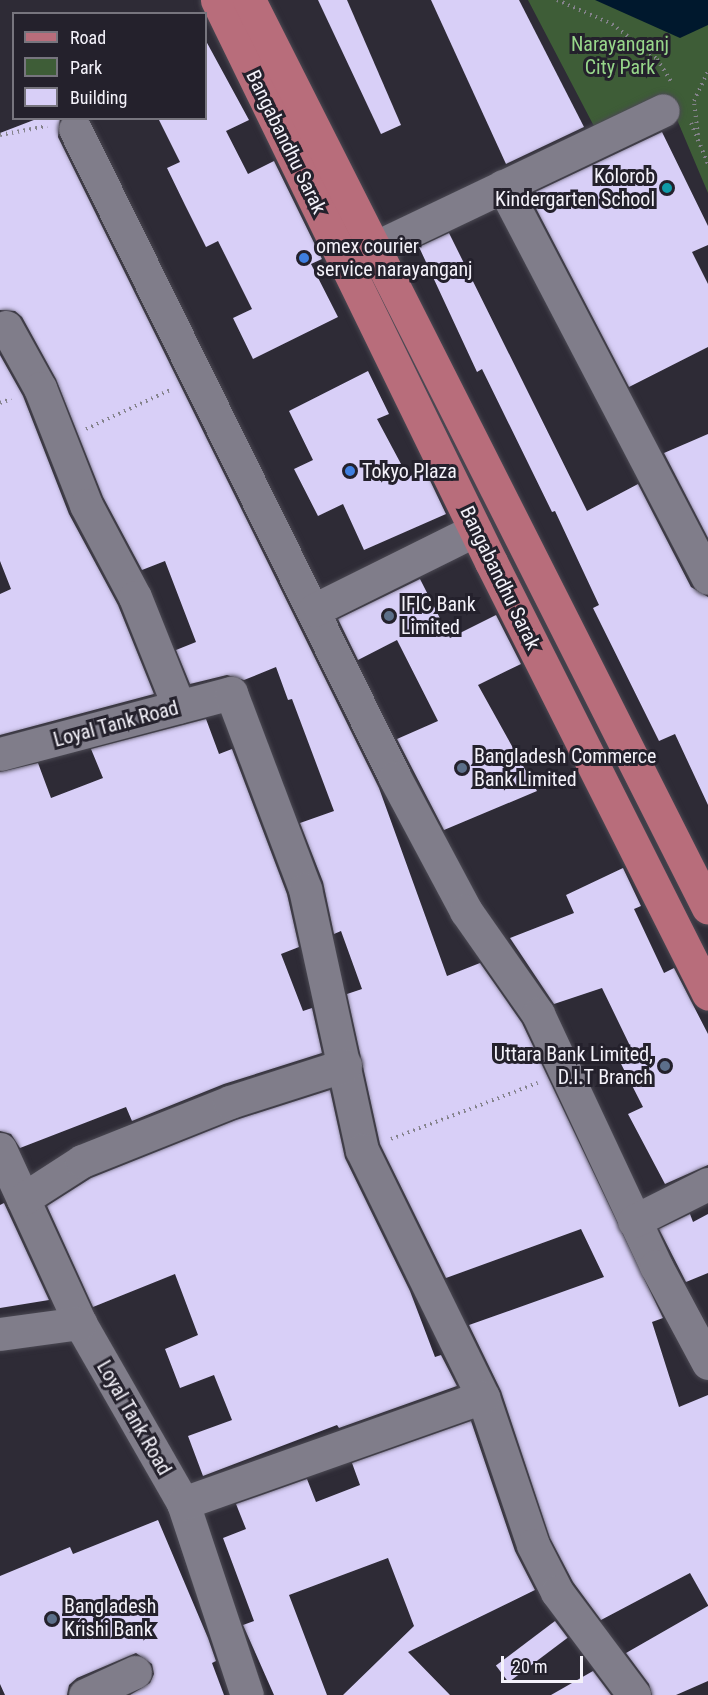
<!DOCTYPE html>
<style>
body{margin:0}
#map{position:relative;width:708px;height:1695px;overflow:hidden;background:#2e2b36;font-family:"Roboto Condensed",sans-serif}
div>[style]{position:absolute}
[style*='--x']{left:calc(var(--x)*1px);top:calc(var(--y)*1px);width:calc(var(--w)*1px);rotate:calc(var(--a)*1deg)}
.green>*{inset:0;background:#3e5d37}
.water>*{inset:0;background:#00182d}
.building>*{inset:0;background:#d8cff7;transform-origin:0 0}
.path>*{height:4px;margin-top:-2px;transform-origin:0;background:repeating-linear-gradient(90deg,#85838c 0 1.5px,transparent 0 6px)}
.roads{filter:drop-shadow(0 0 2px #4b4953) drop-shadow(0 0 2px #4b4953)}
.minor>*{height:33px;margin:-16.5px;padding:0 16.5px;transform-origin:16.5px;border-radius:16.5px;background:#807d8a}
.major>*{height:33px;margin:-16.5px;padding:0 16.5px;transform-origin:16.5px;border-radius:16.5px;background:#b86d7b}
.dots>*{width:16px;height:16px;translate:-50% -50%;box-sizing:border-box;border:3px solid #24212c;border-radius:50%}
span{translate:-50% -50%;white-space:nowrap;text-align:center;line-height:1.15;-webkit-text-stroke:6px #24212c;paint-order:stroke}
.park-label{font-size:20px;color:#97d68a}
.street-label{font-size:20px;color:#f4f2fa}
.poi-label{font-size:20px;color:#f4f2fa}
.right{translate:-100% -50%;text-align:right}
.left{translate:0 -50%;text-align:left}
.legend{position:absolute;left:12px;top:12px;width:195px;height:108px;box-sizing:border-box;background:#24212c;border:2px solid #77757e;margin:0;padding:8px 10px;list-style:none;font-size:18px;color:#f4f2fa}
.legend li{display:flex;align-items:center;gap:12px;height:30px}
.legend b{width:30px;border:2px solid #77757e}
.scale{position:absolute;left:501px;top:1656px;width:82px;height:27px;box-sizing:border-box;border:3px solid #f4f2fa;border-top:0;padding-left:8px;font-size:18px;line-height:21px;white-space:nowrap;color:#f4f2fa;-webkit-text-stroke:4px #24212c;paint-order:stroke}
</style>
<div id="map">
<div class="green">
<i style="clip-path:polygon(528px 0,708px 0,708px 193px,667px 96px,596px 130px)"></i>
</div>
<div class="water">
<i style="clip-path:polygon(595px 0,708px 0,708px 25px,680px 38px)"></i>
</div>
<div class="building">
<i style="clip-path:polygon(318px 0,347px 0,401px 125px,381px 134px)"></i>
<i style="clip-path:polygon(431px 0,519px 0,584px 127px,506px 164px)"></i>
<i style="clip-path:polygon(206px 41px,249px 120px,226px 131px,248px 174px,274px 161px,322px 259px,311px 264px,338px 317px,253px 359px,233px 318px,252px 309px,218px 241px,206px 247px,185px 205px,167px 168px,180px 162px,158px 118px,206px 118px)"></i>
<i style="clip-path:polygon(39px 118px,60px 118px,58px 137px,379px 788px,447px 976px,480px 963px,522px 1023px,663px 1318px,652px 1322px,679px 1407px,708px 1395px,708px 1605px,690px 1573px,601px 1620px,573px 1582px,550px 1538px,501px 1391px,469px 1325px,604px 1277px,581px 1229px,446px 1278px,380px 1144px,347px 994px,362px 989px,341px 931px,334px 934px,323px 882px,300px 823px,334px 811px,292px 699px,288px 700px,276px 667px,244px 680px,227px 675px,190px 684px,176px 650px,196px 642px,165px 561px,142px 570px,103px 497px,56px 379px,22px 317px,15px 311px,0 310px,0 133px)"></i>
<i style="clip-path:polygon(662px 132px,708px 226px,708px 245px,692px 252px,708px 284px,708px 347px,629px 387px,529px 195px)"></i>
<i style="clip-path:polygon(449px 233px,587px 511px,638px 484px,691px 587px,708px 597px,708px 805px,675px 734px,659px 741px,593px 608px,599px 605px,555px 511px,552px 512px,482px 369px,477px 372px,419px 247px)"></i>
<i style="clip-path:polygon(0 355px,23px 396px,69px 514px,118px 605px,154px 694px,0 735px,0 594px,11px 589px,0 561px)"></i>
<i style="clip-path:polygon(368px 371px,389px 414px,377px 419px,408px 477px,425px 470px,446px 514px,364px 550px,343px 504px,318px 516px,294px 469px,313px 460px,289px 411px)"></i>
<i style="clip-path:polygon(708px 434px,708px 538px,664px 453px)"></i>
<i style="clip-path:polygon(420px 579px,450px 638px,496px 615px,521px 664px,478px 685px,537px 791px,444px 830px,397px 739px,438px 721px,397px 640px,358px 660px,338px 619px)"></i>
<i style="clip-path:polygon(206px 719px,219px 754px,232px 749px,287px 894px,299px 947px,281px 954px,303px 1011px,312px 1008px,322px 1053px,224px 1084px,132px 1121px,126px 1107px,20px 1148px,11px 1134px,0 1131px,0 772px,38px 763px,51px 798px,103px 778px,91px 749px)"></i>
<i style="clip-path:polygon(623px 868px,641px 906px,634px 909px,664px 973px,674px 968px,708px 1034px,708px 1165px,665px 1184px,628px 1114px,643px 1107px,617px 1056px,632px 1050px,602px 988px,554px 1004px,510px 938px,574px 913px,566px 895px)"></i>
<i style="clip-path:polygon(330px 1090px,345px 1158px,410px 1291px,435px 1357px,441px 1355px,457px 1386px,339px 1428px,337px 1425px,203px 1476px,188px 1436px,232px 1420px,214px 1375px,180px 1388px,165px 1349px,198px 1335px,175px 1274px,93px 1307px,47px 1206px,91px 1178px,236px 1120px)"></i>
<i style="clip-path:polygon(4px 1203px,49px 1300px,0 1308px,0 1205px)"></i>
<i style="clip-path:polygon(690px 1214px,693px 1222px,708px 1214px,708px 1273px,686px 1282px,659px 1229px)"></i>
<i style="clip-path:polygon(471px 1421px,515px 1551px,535px 1590px,408px 1652px,450px 1695px,343px 1695px,414px 1626px,388px 1558px,289px 1595px,327px 1695px,274px 1695px,243px 1625px,254px 1621px,223px 1538px,246px 1529px,236px 1504px,307px 1479px,316px 1502px,360px 1485px,352px 1463px)"></i>
<i style="clip-path:polygon(158px 1520px,208px 1638px,216px 1661px,212px 1663px,224px 1695px,130px 1695px,150px 1683px,154px 1674px,152px 1664px,136px 1653px,77px 1678px,69px 1685px,67px 1695px,5px 1695px,0 1684px,0 1576px,70px 1547px,73px 1554px)"></i>
<i style="clip-path:polygon(708px 1606px,708px 1681px,676px 1695px,652px 1695px,649px 1684px,626px 1653px)"></i>
<i style="left:555px;top:1621px;width:21px;height:74px;rotate:53deg"></i>
<i style="clip-path:polygon(593px 1671px,611px 1695px,551px 1695px)"></i>
</div>
<div class="path">
<i style="--x:557;--y:0;--w:60;--a:23.6"></i>
<i style="--x:612;--y:24;--w:57;--a:37.9"></i>
<i style="--x:657;--y:59;--w:26;--a:58"></i>
<i style="--x:691;--y:123;--w:44;--a:67.5"></i>
<i style="--x:0;--y:135;--w:48;--a:-10.8"></i>
<i style="--x:698;--y:135;--w:34;--a:-97"></i>
<i style="--x:694;--y:101;--w:33;--a:-65"></i>
<i style="--x:0;--y:403;--w:12;--a:-20"></i>
<i style="--x:86;--y:429;--w:95;--a:-24.9"></i>
<i style="--x:391;--y:1139;--w:157;--a:-20.9"></i>
</div>
<div class="roads">
<div class="minor">
<i style="--x:75;--y:129;--w:724;--a:63.75"></i>
<i style="--x:395;--y:778;--w:151;--a:61.9"></i>
<i style="--x:466;--y:911;--w:126;--a:55"></i>
<i style="--x:538;--y:1014;--w:278;--a:64.9"></i>
<i style="--x:656;--y:1266;--w:110;--a:61.8"></i>
<i style="--x:503;--y:186;--w:442;--a:62.4"></i>
<i style="--x:372;--y:249;--w:322;--a:-25.5"></i>
<i style="--x:6;--y:327;--w:70;--a:60.9"></i>
<i style="--x:40;--y:388;--w:126;--a:68.5"></i>
<i style="--x:86;--y:505;--w:104;--a:62"></i>
<i style="--x:135;--y:597;--w:118;--a:68.2"></i>
<i style="--x:314;--y:610;--w:180;--a:-26.4"></i>
<i style="--x:0;--y:754;--w:239;--a:-14.8"></i>
<i style="--x:231;--y:693;--w:210;--a:69.3"></i>
<i style="--x:305;--y:889;--w:267;--a:77.7"></i>
<i style="--x:362;--y:1150;--w:275;--a:63.9"></i>
<i style="--x:483;--y:1397;--w:156;--a:71.3"></i>
<i style="--x:533;--y:1545;--w:53;--a:62.9"></i>
<i style="--x:557;--y:1592;--w:129;--a:53.2"></i>
<i style="--x:0;--y:1149;--w:192;--a:65.3"></i>
<i style="--x:80;--y:1323;--w:207;--a:60.2"></i>
<i style="--x:183;--y:1503;--w:202;--a:71.6"></i>
<i style="--x:23;--y:1199;--w:70;--a:-32.8"></i>
<i style="--x:82;--y:1161;--w:159;--a:-21.7"></i>
<i style="--x:230;--y:1102;--w:121;--a:-17.8"></i>
<i style="--x:634;--y:1221;--w:83;--a:-26.6"></i>
<i style="--x:0;--y:1334;--w:81;--a:-7.8"></i>
<i style="--x:183;--y:1503;--w:318;--a:-19.5"></i>
<i style="--x:85;--y:1695;--w:55;--a:-24.7"></i>
</div>
<div class="major">
<i style="--x:217;--y:0;--w:625;--a:64.01"></i>
<i style="--x:491;--y:562;--w:483;--a:63.3"></i>
<i style="--x:249;--y:0;--w:1017;--a:63.18"></i>
</div>
</div>
<div class="dots">
<i style="left:667px;top:188px;background:#0f9aa8"></i>
<i style="left:304px;top:258px;background:#3f7fe0"></i>
<i style="left:350px;top:471px;background:#3f7fe0"></i>
<i style="left:389px;top:616px;background:#5c6f8a"></i>
<i style="left:462px;top:768px;background:#5c6f8a"></i>
<i style="left:665px;top:1066px;background:#5c6f8a"></i>
<i style="left:52px;top:1619px;background:#5c6f8a"></i>
</div>
<div class="park-label">
<span style="left:620px;top:56px">Narayanganj<br>City Park</span>
</div>
<div class="street-label">
<span style="left:286px;top:142px;rotate:64deg">Bangabandhu Sarak</span>
<span style="left:500px;top:578px;rotate:64deg">Bangabandhu Sarak</span>
<span style="left:116px;top:724px;rotate:-15deg">Loyal Tank Road</span>
<span style="left:134px;top:1418px;rotate:60deg">Loyal Tank Road</span>
</div>
<div class="poi-label">
<span class="right" style="left:655px;top:188px">Kolorob<br>Kindergarten School</span>
<span class="left" style="left:316px;top:258px">omex courier<br>service narayanganj</span>
<span class="left" style="left:362px;top:471px">Tokyo Plaza</span>
<span class="left" style="left:401px;top:616px">IFIC Bank<br>Limited</span>
<span class="left" style="left:474px;top:768px">Bangladesh Commerce<br>Bank Limited</span>
<span class="right" style="left:653px;top:1066px">Uttara Bank Limited,<br>D.I.T Branch</span>
<span class="left" style="left:64px;top:1618px">Bangladesh<br>Krishi Bank</span>
</div>
<ul class="legend">
<li><b style="height:8px;background:#b86d7b"></b>Road</li>
<li><b style="height:16px;background:#3e5d37"></b>Park</li>
<li><b style="height:16px;background:#d8cff7"></b>Building</li>
</ul>
<div class="scale">20 m</div>
</div>
